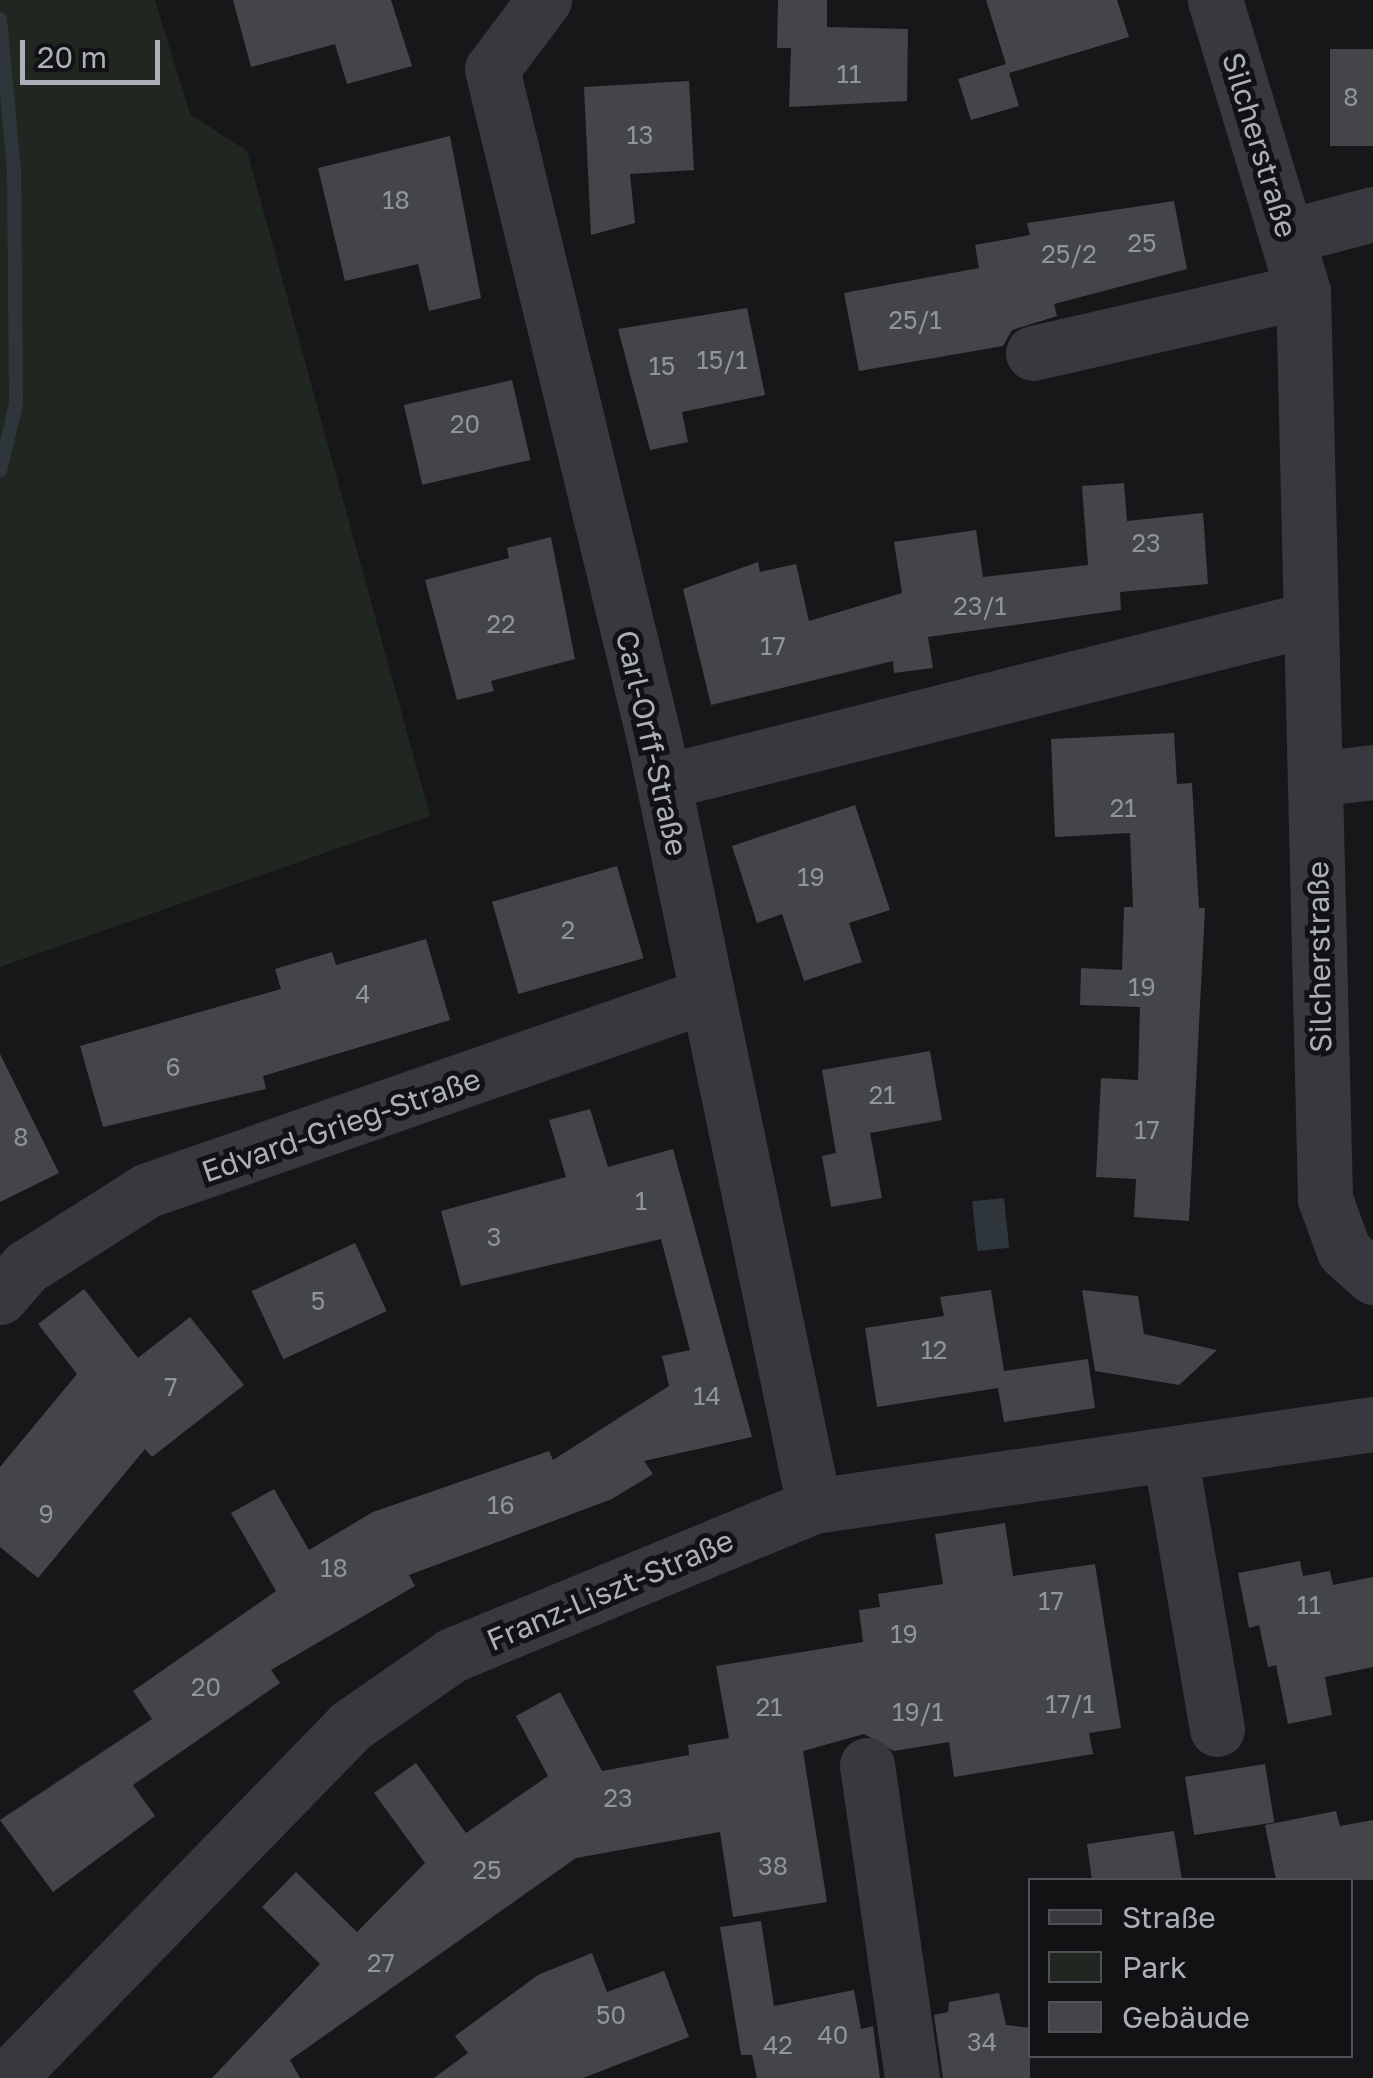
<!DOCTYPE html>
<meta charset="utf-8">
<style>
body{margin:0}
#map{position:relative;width:1373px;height:2078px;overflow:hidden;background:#171719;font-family:"Golos Text",sans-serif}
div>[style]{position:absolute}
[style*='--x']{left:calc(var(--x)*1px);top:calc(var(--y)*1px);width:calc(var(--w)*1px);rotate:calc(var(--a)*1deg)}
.green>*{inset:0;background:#1f2720}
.water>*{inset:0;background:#2e363c;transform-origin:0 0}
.stream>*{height:14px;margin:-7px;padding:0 7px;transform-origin:7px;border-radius:7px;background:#2e363c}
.building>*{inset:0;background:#444549;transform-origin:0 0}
.minor>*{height:55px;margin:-27.5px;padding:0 27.5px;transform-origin:27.5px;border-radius:27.5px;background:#38393e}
span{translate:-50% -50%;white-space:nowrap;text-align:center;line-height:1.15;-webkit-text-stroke:10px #121214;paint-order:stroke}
.number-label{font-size:25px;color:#90949c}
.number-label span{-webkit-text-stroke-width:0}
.street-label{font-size:30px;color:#aaafb8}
.legend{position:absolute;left:1028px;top:1878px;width:325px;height:180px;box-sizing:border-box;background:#121214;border:2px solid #4f5156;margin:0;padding:12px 18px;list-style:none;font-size:30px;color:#aaafb8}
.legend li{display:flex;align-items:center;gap:20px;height:50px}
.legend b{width:50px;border:2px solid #4f5156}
.scale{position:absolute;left:20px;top:40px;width:140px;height:45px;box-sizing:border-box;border:5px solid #aaafb8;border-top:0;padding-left:12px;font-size:30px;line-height:35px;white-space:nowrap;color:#aaafb8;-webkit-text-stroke:8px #121214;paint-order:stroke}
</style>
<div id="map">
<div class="green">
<i style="clip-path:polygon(0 0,155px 0,190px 114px,247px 151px,430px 816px,0 967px)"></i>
</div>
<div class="water">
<i style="left:1004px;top:1198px;width:50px;height:32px;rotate:84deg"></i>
</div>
<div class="stream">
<i style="--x:0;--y:19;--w:153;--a:84.7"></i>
<i style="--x:14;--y:171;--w:233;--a:89.5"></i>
<i style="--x:16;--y:404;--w:69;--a:103.4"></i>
</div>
<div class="building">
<i style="clip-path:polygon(233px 0,391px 0,412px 66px,347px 84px,335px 44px,251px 67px)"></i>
<i style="clip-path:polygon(778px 0,827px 0,827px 27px,908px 29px,907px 101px,789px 107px,791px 48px,777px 48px)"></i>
<i style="clip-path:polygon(986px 0,1117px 0,1129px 37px,1009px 73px,1019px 106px,971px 120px,958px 79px,1006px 64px)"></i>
<i style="left:1330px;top:49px;width:43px;height:97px"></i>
<i style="clip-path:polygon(689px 81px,694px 170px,630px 174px,635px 223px,591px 235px,584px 87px)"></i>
<i style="clip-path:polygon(450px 136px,481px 298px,429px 311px,418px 264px,345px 281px,318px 168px)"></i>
<i style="clip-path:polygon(1174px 201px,1187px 269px,1054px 304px,1057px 316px,1012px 330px,1003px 346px,859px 371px,844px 293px,979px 268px,975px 245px,1030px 235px,1027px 223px)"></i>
<i style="clip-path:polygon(747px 308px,765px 395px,682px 412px,688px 442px,650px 450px,618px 329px)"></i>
<i style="left:512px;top:380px;width:82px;height:111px;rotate:77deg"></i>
<i style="clip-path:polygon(1124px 483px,1127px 521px,1203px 513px,1208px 584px,1120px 592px,1121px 610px,928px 637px,933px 668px,894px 673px,893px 661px,711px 705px,683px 589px,758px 562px,760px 572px,796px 564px,809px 621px,902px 593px,894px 542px,976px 530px,983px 577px,1088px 565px,1082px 486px)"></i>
<i style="clip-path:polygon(551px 537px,575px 659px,491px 681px,494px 691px,457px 700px,425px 580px,509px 558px,507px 548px)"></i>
<i style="clip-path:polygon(1174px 733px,1177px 784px,1192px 783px,1199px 908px,1205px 908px,1189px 1221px,1134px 1217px,1136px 1179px,1096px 1177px,1101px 1078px,1138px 1080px,1140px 1007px,1080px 1005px,1081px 968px,1122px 970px,1124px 907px,1133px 907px,1130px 833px,1055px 837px,1051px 739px)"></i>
<i style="clip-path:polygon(855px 805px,890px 910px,849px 923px,862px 962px,804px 981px,782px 914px,757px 923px,732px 846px)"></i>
<i style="left:617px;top:866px;width:96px;height:130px;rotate:74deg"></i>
<i style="clip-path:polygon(426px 939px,450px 1020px,263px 1076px,266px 1089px,103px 1127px,80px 1046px,281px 989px,275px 969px,332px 952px,336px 965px)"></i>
<i style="clip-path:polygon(930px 1051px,942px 1120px,870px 1133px,882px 1198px,831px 1207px,822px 1156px,836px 1153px,822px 1070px)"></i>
<i style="clip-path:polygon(0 1054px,59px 1173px,0 1202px)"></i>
<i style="clip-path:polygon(590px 1109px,608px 1167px,673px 1149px,752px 1437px,644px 1461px,653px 1474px,612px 1499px,409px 1575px,415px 1586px,271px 1670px,280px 1683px,133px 1785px,155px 1816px,53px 1892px,0 1820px,152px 1719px,133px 1691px,276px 1591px,231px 1513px,274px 1489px,309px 1550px,373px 1512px,549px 1451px,553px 1460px,669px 1386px,662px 1356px,690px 1350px,661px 1239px,461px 1286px,441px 1211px,566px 1177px,549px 1120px)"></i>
<i style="left:355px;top:1243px;width:75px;height:114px;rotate:65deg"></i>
<i style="clip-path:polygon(84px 1289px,138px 1358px,190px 1317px,244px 1385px,152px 1457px,145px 1449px,38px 1578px,0 1547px,0 1467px,77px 1374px,38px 1324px)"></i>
<i style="clip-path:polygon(991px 1290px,1004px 1371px,1088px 1359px,1095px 1408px,1004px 1422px,998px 1388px,877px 1407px,865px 1328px,944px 1316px,940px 1297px)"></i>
<i style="clip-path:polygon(1082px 1290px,1138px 1296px,1144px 1334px,1217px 1350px,1179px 1385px,1095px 1371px)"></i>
<i style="clip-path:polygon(1005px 1523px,1013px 1576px,1095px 1564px,1121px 1728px,1089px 1733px,1093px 1754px,954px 1777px,949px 1742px,894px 1751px,864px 1734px,803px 1751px,827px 1902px,733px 1917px,720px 1832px,576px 1858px,290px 2060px,300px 2078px,212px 2078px,320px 1964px,262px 1907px,296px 1872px,357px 1932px,425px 1863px,374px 1793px,416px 1763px,466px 1833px,548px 1776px,516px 1716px,560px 1692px,602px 1771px,689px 1755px,688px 1745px,729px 1738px,716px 1666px,863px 1642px,859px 1610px,880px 1607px,878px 1594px,943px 1584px,935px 1534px)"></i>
<i style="clip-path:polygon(1300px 1561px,1303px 1576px,1330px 1571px,1333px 1585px,1373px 1577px,1373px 1667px,1325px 1677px,1332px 1715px,1288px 1724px,1276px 1665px,1268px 1667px,1259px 1625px,1249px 1628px,1238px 1573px)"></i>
<i style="left:1265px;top:1764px;width:59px;height:81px;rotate:81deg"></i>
<i style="clip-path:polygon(1336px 1811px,1340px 1826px,1373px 1820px,1373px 1880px,1276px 1880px,1265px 1825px)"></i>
<i style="clip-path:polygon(1174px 1831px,1182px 1880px,1092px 1880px,1087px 1844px)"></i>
<i style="clip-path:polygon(761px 1921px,774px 2006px,854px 1990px,861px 2029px,873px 2026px,880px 2078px,757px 2078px,752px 2055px,741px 2055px,720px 1927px)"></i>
<i style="clip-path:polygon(592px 1953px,607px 1992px,664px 1971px,689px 2037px,583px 2078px,434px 2078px,468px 2053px,455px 2036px,538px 1975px)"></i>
<i style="clip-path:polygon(999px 1993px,1006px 2025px,1030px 2028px,1030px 2078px,943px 2078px,934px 2015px,948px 2012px,949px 2002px)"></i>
</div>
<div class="minor">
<i style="--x:544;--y:0;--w:86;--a:127"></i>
<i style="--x:492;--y:69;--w:693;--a:76.4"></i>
<i style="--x:655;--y:743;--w:779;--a:78.23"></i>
<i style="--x:1215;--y:0;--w:304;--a:73.2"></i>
<i style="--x:1303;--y:291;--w:908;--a:88.61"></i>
<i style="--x:1325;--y:1199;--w:55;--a:69.9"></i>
<i style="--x:1344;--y:1251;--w:39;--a:42"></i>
<i style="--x:1289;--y:236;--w:87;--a:-14.7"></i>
<i style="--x:1033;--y:353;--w:277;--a:-12.9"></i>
<i style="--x:1315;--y:779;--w:58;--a:-6.9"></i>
<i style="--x:663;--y:782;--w:663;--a:-14.14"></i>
<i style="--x:0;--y:1297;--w:40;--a:-49"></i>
<i style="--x:26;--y:1267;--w:144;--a:-32.3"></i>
<i style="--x:148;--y:1190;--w:592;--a:-19.23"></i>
<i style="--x:1170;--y:1454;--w:279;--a:80.3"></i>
<i style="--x:867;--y:1765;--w:316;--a:81.8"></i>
<i style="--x:8;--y:2078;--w:491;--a:-45.8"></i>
<i style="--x:350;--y:1726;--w:124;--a:-34.8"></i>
<i style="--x:452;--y:1655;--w:391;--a:-22.4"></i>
<i style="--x:814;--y:1506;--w:565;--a:-8.35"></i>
</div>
<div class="number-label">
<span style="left:849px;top:74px">11</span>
<span style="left:1351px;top:97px">8</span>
<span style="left:640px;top:135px">13</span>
<span style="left:396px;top:200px">18</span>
<span style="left:1142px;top:243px">25</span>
<span style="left:1069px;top:254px">25/2</span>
<span style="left:915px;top:320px">25/1</span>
<span style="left:722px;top:360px">15/1</span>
<span style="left:662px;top:366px">15</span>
<span style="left:465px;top:424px">20</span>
<span style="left:1146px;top:543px">23</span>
<span style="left:980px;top:606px">23/1</span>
<span style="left:501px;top:624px">22</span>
<span style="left:773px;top:646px">17</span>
<span style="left:1123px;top:808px">21</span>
<span style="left:811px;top:877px">19</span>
<span style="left:568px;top:930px">2</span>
<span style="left:1142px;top:987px">19</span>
<span style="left:363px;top:994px">4</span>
<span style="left:173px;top:1067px">6</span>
<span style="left:882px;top:1095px">21</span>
<span style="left:1147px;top:1130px">17</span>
<span style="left:21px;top:1137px">8</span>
<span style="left:641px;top:1201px">1</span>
<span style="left:494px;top:1237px">3</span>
<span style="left:318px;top:1301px">5</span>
<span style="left:934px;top:1350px">12</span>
<span style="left:171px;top:1387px">7</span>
<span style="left:707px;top:1396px">14</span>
<span style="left:501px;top:1505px">16</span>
<span style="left:46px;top:1514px">9</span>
<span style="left:334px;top:1568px">18</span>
<span style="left:1051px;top:1601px">17</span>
<span style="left:1309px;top:1605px">11</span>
<span style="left:904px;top:1634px">19</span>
<span style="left:206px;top:1687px">20</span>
<span style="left:1070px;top:1704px">17/1</span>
<span style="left:769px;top:1707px">21</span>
<span style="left:918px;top:1712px">19/1</span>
<span style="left:618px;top:1798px">23</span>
<span style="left:773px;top:1866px">38</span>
<span style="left:487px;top:1870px">25</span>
<span style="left:381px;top:1963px">27</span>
<span style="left:611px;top:2015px">50</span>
<span style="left:833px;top:2035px">40</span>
<span style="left:982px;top:2042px">34</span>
<span style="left:778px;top:2045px">42</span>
</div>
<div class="street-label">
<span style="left:1260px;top:145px;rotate:73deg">Silcherstraße</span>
<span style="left:652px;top:743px;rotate:77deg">Carl-Orff-Straße</span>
<span style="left:1319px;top:957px;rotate:-91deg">Silcherstraße</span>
<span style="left:341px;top:1125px;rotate:-19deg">Edvard-Grieg-Straße</span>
<span style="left:610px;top:1590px;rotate:-23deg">Franz-Liszt-Straße</span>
</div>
<ul class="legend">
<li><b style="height:12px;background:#38393e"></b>Straße</li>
<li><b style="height:28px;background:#1f2720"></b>Park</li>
<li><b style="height:28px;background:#444549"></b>Gebäude</li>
</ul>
<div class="scale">20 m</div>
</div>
